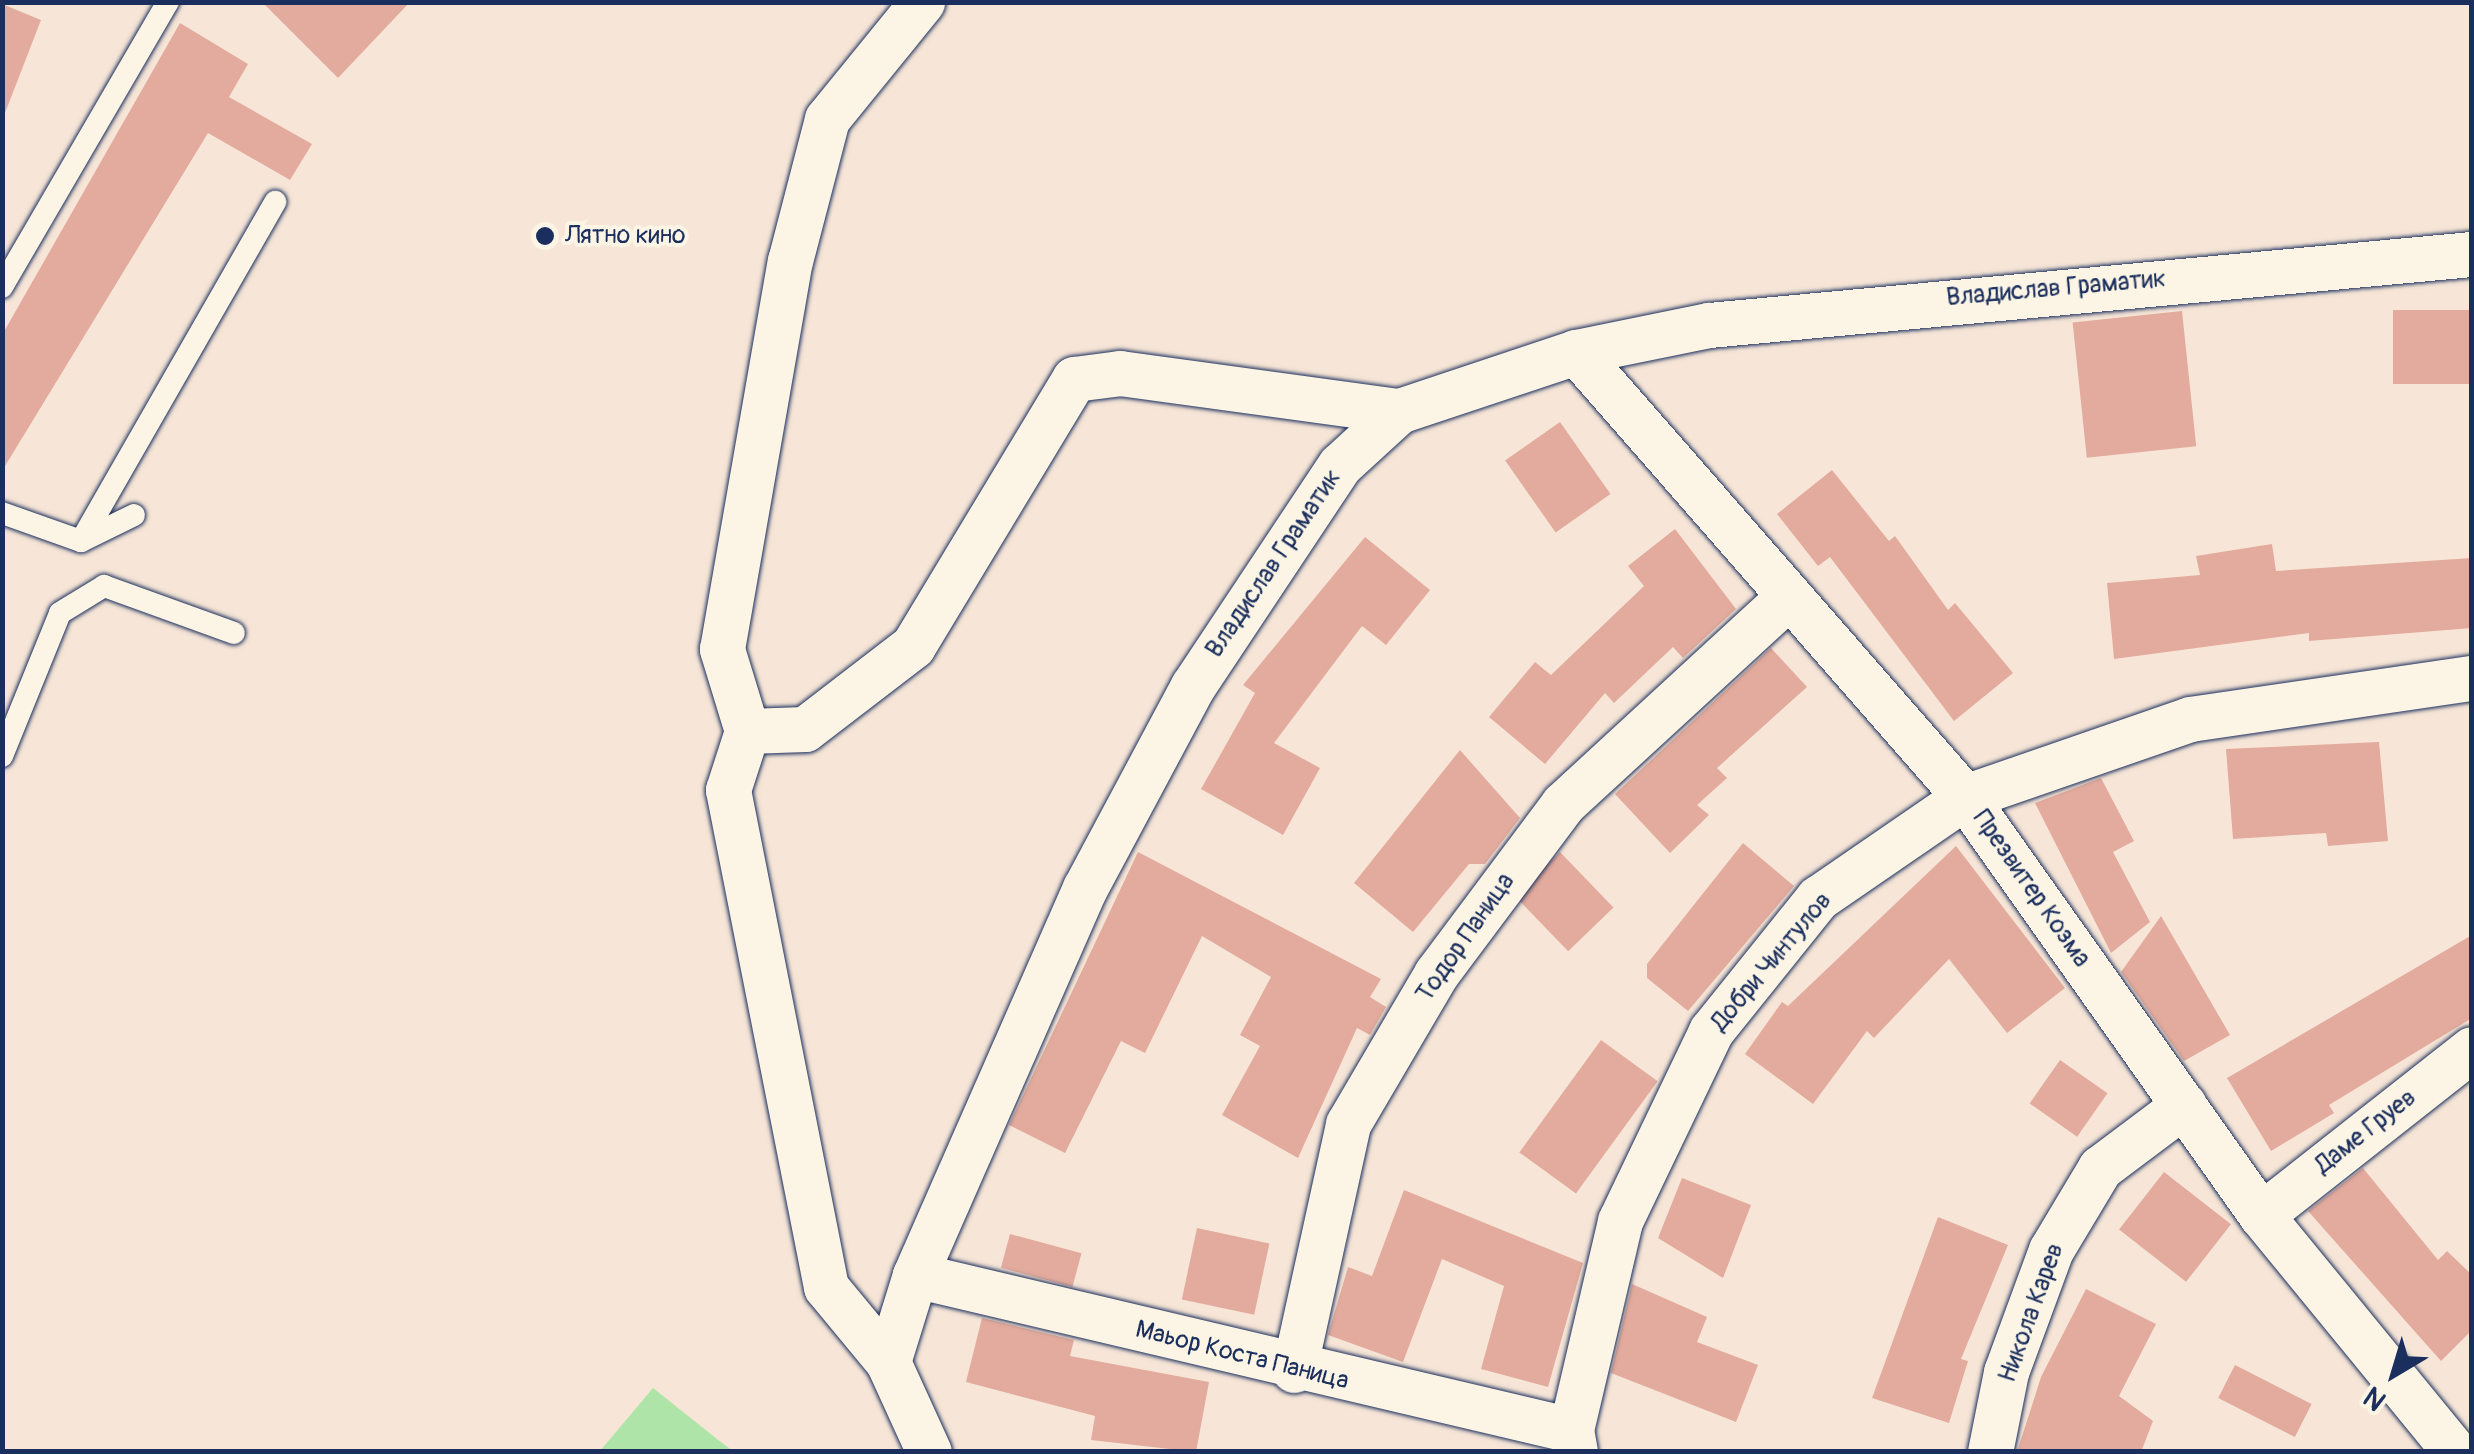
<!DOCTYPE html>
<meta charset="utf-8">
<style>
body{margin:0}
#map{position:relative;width:2474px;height:1454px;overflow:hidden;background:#f7e6d7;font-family:Pangolin,sans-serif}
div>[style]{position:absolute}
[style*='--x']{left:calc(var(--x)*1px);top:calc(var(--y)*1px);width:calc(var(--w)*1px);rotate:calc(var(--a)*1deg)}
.green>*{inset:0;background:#aee4a7}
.building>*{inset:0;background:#e3ab9d;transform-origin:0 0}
.roads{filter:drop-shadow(0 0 2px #1b2f5e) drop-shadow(0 0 2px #1b2f5e)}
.lane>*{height:22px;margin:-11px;padding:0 11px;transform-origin:11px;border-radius:11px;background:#fcf5e5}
.street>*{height:45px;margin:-22.5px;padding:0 22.5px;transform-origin:22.5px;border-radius:22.5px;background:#fcf5e5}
.dots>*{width:28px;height:28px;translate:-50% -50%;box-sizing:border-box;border:5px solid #fcf5e5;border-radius:50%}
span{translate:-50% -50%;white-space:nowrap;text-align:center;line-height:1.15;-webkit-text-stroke:8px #fcf5e5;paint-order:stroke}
.poi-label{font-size:25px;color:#1b2f5e}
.left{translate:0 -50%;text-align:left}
.street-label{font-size:25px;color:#1b2f5e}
.frame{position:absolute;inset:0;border:5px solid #1b2f5e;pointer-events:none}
.north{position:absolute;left:2344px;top:1324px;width:100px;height:100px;-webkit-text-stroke:8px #fcf5e5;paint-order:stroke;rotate:218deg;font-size:28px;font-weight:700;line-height:40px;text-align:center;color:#1b2f5e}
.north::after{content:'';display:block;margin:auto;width:35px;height:45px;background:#1b2f5e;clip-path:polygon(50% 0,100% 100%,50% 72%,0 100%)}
</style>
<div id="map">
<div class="green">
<i style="clip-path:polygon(653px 1388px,717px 1439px,733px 1451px,600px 1451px)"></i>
</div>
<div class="building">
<i style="clip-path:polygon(262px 2px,410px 2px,338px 78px)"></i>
<i style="clip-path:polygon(2px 4px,41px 20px,5px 113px,2px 112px)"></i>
<i style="clip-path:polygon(180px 23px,248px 64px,229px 97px,312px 144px,290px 180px,208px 133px,2px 471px,2px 335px)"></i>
<i style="left:2472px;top:310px;width:74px;height:79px;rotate:90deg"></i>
<i style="left:2182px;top:311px;width:136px;height:110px;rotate:84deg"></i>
<i style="left:1560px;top:422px;width:88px;height:67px;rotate:55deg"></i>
<i style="clip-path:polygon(1832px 470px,1889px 541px,1895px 536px,1948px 610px,1955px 603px,2013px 673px,1954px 721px,1830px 557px,1818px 566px,1777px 514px)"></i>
<i style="clip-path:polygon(1675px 529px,1736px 609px,1683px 658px,1673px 647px,1614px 703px,1605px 693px,1545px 764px,1489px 717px,1535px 662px,1551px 675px,1644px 586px,1628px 566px)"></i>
<i style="clip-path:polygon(1365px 537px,1430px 590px,1386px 645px,1362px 626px,1274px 743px,1320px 768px,1283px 835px,1201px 789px,1255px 693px,1243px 685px)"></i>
<i style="clip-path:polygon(2272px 544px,2276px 571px,2472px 558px,2472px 628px,2309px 641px,2309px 633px,2114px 659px,2107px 583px,2200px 575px,2196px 556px)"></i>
<i style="clip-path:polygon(1771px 648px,1807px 687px,1717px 768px,1727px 778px,1697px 805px,1709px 815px,1670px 853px,1615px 794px)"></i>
<i style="clip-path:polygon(2379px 742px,2388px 841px,2328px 846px,2326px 833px,2233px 839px,2226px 749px)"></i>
<i style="clip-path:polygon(1460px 750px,1520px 818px,1485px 864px,1469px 864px,1413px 932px,1354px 883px)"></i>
<i style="clip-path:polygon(2101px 778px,2134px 841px,2113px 852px,2150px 922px,2111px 953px,2035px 803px)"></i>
<i style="clip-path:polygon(1743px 843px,1794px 886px,1688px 1011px,1647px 978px,1647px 964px)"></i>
<i style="clip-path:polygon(1956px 846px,2065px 988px,2007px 1033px,1949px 959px,1874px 1038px,1867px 1031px,1813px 1104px,1745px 1054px,1782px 1002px,1788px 1006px)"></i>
<i style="clip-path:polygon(1138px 852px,1381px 979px,1370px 997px,1386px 1007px,1370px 1035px,1357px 1028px,1298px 1158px,1222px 1115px,1260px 1046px,1240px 1035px,1271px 977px,1202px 936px,1145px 1053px,1121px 1041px,1065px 1153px,1009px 1125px)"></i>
<i style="left:1560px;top:852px;width:77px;height:63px;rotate:46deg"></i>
<i style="clip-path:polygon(2161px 916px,2230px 1035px,2184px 1061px,2121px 972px)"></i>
<i style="clip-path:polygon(2472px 935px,2472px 1018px,2329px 1105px,2334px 1113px,2271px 1151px,2227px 1078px)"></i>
<i style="left:1601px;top:1040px;width:70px;height:139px;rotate:36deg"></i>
<i style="left:2060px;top:1060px;width:58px;height:53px;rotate:35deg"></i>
<i style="clip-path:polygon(2363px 1168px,2438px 1260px,2447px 1251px,2472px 1275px,2472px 1330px,2441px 1361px,2308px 1211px)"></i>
<i style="left:2164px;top:1172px;width:85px;height:73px;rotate:38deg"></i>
<i style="clip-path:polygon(1682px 1178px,1751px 1205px,1723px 1278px,1658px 1238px)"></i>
<i style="clip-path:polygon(1404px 1190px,1583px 1263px,1548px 1387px,1481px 1369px,1504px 1286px,1442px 1259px,1403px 1362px,1328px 1335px,1348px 1267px,1372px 1276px)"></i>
<i style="clip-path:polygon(1938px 1217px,2008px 1245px,1961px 1359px,1968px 1361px,1949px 1423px,1872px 1398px)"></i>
<i style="left:1197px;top:1228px;width:74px;height:73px;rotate:12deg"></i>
<i style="left:1010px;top:1234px;width:74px;height:35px;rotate:15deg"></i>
<i style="clip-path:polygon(1632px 1284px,1707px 1317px,1697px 1342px,1758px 1365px,1736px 1422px,1611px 1373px)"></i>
<i style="clip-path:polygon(2086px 1289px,2156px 1324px,2119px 1396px,2153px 1421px,2141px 1452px,2017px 1452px,2041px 1377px)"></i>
<i style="clip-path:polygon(982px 1318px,1074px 1340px,1070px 1356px,1209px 1382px,1196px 1452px,1091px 1440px,1095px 1416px,966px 1382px)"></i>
<i style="left:2235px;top:1365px;width:86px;height:37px;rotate:27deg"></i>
</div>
<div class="roads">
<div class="lane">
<i style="--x:2;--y:287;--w:330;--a:-59.8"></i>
<i style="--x:2;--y:513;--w:84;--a:19.5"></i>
<i style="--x:81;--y:541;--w:59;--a:-26.1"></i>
<i style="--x:81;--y:541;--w:391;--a:-60.2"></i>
<i style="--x:2;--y:756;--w:154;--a:-67.9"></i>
<i style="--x:60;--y:613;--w:52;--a:-31.5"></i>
<i style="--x:104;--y:586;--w:138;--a:19.9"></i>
</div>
<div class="street">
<i style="--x:1576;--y:352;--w:591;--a:48.84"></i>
<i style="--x:1965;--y:797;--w:512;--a:54.7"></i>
<i style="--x:2261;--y:1215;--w:306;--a:50.7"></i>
<i style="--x:747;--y:731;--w:58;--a:-2"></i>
<i style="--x:805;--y:729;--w:136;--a:-37.5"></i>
<i style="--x:913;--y:646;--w:312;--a:-58.9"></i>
<i style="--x:1074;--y:379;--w:46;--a:-7.4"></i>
<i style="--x:1120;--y:373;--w:282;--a:7.8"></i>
<i style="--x:2261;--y:1215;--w:268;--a:-38.2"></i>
<i style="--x:915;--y:1275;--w:674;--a:13.29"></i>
<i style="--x:888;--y:1362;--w:97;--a:-129.6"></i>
<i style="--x:826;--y:1287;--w:507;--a:-101.15"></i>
<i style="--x:728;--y:790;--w:62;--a:-72.1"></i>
<i style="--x:747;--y:731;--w:86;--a:-107"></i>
<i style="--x:722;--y:649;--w:394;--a:-80.1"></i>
<i style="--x:790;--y:261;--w:147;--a:-75.4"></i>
<i style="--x:827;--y:119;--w:151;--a:-50.9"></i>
<i style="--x:1294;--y:1370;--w:252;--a:-77.6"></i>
<i style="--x:1348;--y:1124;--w:174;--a:-59.6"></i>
<i style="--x:1436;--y:974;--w:212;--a:-53.2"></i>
<i style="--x:1563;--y:804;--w:306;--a:-42.6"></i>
<i style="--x:929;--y:1452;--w:99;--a:-114.5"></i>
<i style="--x:888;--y:1362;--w:91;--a:-72.8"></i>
<i style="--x:915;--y:1275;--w:423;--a:-66.3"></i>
<i style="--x:1085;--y:888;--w:229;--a:-61.9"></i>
<i style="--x:1193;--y:686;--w:265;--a:-56.4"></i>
<i style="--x:1340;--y:465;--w:80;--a:-42.5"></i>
<i style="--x:1399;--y:411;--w:187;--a:-18.4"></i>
<i style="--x:1576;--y:352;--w:136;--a:-11.5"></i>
<i style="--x:1709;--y:325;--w:766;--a:-5.32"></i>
<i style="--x:1575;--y:1452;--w:22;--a:-100"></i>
<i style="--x:1571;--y:1430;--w:215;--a:-76.8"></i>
<i style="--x:1620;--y:1221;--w:211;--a:-64.4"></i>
<i style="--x:1711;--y:1031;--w:171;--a:-51.2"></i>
<i style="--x:1818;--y:898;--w:178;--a:-34.5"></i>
<i style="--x:1965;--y:797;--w:238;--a:-19.1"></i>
<i style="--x:2190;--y:719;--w:285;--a:-8.3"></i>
<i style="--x:1990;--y:1452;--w:82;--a:-78.7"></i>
<i style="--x:2006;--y:1372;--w:130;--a:-69.8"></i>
<i style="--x:2051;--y:1250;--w:96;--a:-59.1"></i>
<i style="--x:2100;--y:1168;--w:105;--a:-36.9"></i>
</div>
</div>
<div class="dots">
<i style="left:545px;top:236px;background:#1b2f5e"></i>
</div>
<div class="poi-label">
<span class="left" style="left:565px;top:236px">Лятно кино</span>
</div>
<div class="street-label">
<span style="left:2056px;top:289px;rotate:-5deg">Владислав Граматик</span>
<span style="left:1274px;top:564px;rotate:-56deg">Владислав Граматик</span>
<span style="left:2031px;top:889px;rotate:55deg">Презвитер Козма</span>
<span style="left:1466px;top:938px;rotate:-55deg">Тодор Паница</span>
<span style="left:1772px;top:962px;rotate:-50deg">Добри Чинтулов</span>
<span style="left:2366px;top:1132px;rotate:-38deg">Даме Груев</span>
<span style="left:2032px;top:1313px;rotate:-70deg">Никола Карев</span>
<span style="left:1242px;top:1356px;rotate:14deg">Маьор Коста Паница</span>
</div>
<div class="frame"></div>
<div class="north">N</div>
</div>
